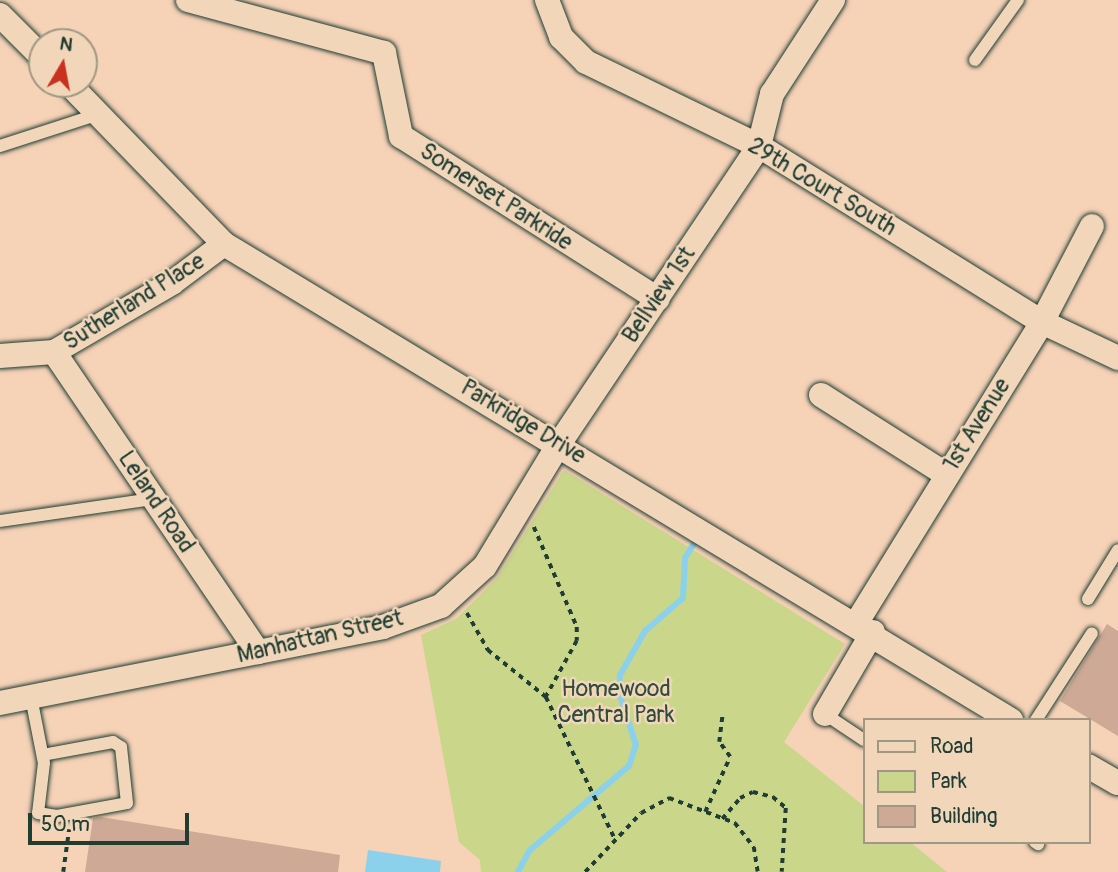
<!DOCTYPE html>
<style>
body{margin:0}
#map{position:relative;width:1118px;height:872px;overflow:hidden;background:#f6d2b7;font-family:Pangolin,sans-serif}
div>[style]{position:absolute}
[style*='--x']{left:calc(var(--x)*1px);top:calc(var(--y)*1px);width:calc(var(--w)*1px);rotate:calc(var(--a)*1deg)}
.green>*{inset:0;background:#cad68a}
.water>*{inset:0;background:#8bd1ec}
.stream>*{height:6px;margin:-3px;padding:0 3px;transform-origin:3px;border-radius:3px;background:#8bd1ec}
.building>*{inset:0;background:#cea996}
.path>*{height:3.5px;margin-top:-1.75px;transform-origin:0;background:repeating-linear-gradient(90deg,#1f3d34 0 5px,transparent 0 10px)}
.roads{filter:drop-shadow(0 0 2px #1f3d34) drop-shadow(0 0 2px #1f3d34)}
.lane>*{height:12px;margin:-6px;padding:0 6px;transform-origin:6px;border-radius:6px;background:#f2d6b9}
.street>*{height:24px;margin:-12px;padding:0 12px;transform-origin:12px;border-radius:12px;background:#f2d6b9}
span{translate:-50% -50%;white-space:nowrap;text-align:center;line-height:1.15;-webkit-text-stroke:5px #f2d6b9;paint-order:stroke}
.street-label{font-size:23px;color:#1f3d34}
.park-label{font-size:23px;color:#304c3d}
.legend{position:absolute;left:863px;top:718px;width:228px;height:126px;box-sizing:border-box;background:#f2d6b9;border:2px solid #9e9984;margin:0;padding:9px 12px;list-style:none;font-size:21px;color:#1f3d34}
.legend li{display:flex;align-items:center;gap:14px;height:35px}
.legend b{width:35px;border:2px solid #9e9984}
.north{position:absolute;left:28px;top:28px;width:70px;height:70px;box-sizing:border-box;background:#f2d6b9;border:2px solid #9e9984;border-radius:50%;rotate:10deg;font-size:19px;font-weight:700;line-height:28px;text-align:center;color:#1f3d34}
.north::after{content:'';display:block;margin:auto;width:24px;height:32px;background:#c8321e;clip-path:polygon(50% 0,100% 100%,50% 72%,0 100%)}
.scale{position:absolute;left:28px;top:813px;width:161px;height:32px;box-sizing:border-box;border:4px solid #1f3d34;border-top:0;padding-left:9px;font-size:21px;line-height:24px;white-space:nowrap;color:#1f3d34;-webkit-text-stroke:5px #f2d6b9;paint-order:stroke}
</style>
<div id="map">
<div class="green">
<i style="clip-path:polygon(564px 470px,845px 644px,784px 742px,864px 806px,864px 842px,910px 842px,947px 872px,481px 872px,480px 860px,459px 842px,421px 635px,456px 619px,497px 578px)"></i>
</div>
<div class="water">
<i style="clip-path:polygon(368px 850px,441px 861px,440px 872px,365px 872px)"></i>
</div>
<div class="stream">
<i style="--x:518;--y:872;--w:24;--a:-62"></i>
<i style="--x:529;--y:851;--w:131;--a:-40.4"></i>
<i style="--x:629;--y:766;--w:22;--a:-72"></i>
<i style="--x:636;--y:745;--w:56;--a:-107.8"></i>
<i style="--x:619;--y:692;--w:17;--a:-87"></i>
<i style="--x:620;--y:675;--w:51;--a:-60.4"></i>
<i style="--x:645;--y:631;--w:50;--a:-41"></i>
<i style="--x:683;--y:598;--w:40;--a:-87.1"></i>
<i style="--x:685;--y:558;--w:22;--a:-58"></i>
</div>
<div class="building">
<i style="clip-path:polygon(1107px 624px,1118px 631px,1118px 736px,1060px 701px)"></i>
<i style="clip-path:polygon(101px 817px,340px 855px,338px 872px,85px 872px,93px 818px)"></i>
</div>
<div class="path">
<i style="--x:534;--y:527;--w:109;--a:66.7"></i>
<i style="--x:577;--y:627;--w:14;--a:90"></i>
<i style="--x:577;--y:641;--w:64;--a:119"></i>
<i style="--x:467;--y:613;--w:43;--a:60.4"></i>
<i style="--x:488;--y:650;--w:75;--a:39"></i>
<i style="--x:546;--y:697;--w:156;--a:64.1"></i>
<i style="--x:705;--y:812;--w:60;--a:-65.6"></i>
<i style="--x:730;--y:757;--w:19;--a:-126"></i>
<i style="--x:719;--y:742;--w:26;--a:-83"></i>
<i style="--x:722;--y:819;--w:28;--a:-49"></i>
<i style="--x:740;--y:798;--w:14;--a:-25"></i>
<i style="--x:753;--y:792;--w:21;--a:14"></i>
<i style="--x:773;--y:797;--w:17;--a:40"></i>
<i style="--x:786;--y:808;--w:64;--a:93.6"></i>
<i style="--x:63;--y:872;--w:43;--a:-82.1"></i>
<i style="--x:585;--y:872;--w:81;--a:-46.5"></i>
<i style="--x:641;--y:813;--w:32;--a:-28"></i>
<i style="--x:669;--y:798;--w:71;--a:20.7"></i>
<i style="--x:735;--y:823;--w:31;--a:52"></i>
<i style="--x:754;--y:847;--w:25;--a:81"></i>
</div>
<div class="roads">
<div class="lane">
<i style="--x:975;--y:60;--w:74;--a:-54.4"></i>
<i style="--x:0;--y:146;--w:104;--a:-17.9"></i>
<i style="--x:0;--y:521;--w:155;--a:-8.2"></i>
<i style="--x:1088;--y:599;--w:57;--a:-58.5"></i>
<i style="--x:31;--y:697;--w:67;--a:78.9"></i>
<i style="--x:44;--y:763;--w:50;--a:96.8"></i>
<i style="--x:38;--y:813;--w:19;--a:9"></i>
<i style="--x:57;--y:816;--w:71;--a:-10.5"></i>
<i style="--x:127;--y:803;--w:56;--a:-96.1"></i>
<i style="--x:121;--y:747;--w:9;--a:-148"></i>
<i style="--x:113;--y:742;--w:71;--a:169.5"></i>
<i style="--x:825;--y:714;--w:47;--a:33.7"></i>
<i style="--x:1036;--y:720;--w:103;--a:-57.2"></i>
<i style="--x:1035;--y:842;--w:4;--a:34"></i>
</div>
<div class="street">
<i style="--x:188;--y:0;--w:203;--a:15.1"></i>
<i style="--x:384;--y:53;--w:85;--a:78.4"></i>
<i style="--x:401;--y:136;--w:304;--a:32.4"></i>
<i style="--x:547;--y:0;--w:40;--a:69"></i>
<i style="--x:561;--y:37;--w:35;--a:45"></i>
<i style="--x:586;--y:62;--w:192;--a:25.9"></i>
<i style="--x:759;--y:146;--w:333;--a:31.9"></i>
<i style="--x:1042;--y:322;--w:84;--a:25.3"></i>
<i style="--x:0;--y:15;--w:59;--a:45"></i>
<i style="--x:69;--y:84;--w:223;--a:45.9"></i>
<i style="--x:224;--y:244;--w:920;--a:31.17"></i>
<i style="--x:54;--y:352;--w:363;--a:55.8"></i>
<i style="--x:0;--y:356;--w:54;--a:-4.2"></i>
<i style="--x:54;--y:352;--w:137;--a:-30.3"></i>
<i style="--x:172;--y:283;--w:65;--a:-36.9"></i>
<i style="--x:821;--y:395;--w:149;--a:32.4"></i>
<i style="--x:857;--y:622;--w:352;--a:-58.3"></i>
<i style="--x:1042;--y:322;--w:108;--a:-62.5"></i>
<i style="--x:0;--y:703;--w:390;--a:-11.2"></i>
<i style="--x:383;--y:627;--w:62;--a:-19.9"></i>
<i style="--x:441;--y:606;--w:59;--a:-42.3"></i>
<i style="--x:485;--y:566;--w:143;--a:-58.8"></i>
<i style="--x:559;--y:444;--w:359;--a:-56.1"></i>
<i style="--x:759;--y:146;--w:54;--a:-76"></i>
<i style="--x:772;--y:94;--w:112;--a:-57"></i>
<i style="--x:825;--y:714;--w:95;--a:-59.7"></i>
<i style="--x:1088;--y:766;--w:34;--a:30"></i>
</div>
</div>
<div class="street-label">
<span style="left:822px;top:187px;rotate:31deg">29th Court South</span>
<span style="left:496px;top:197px;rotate:33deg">Somerset Parkride</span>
<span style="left:659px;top:295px;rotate:-56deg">Bellview 1st</span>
<span style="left:134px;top:302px;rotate:-32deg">Sutherland Place</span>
<span style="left:523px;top:422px;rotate:31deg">Parkridge Drive</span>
<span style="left:977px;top:425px;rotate:-58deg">1st Avenue</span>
<span style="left:156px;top:502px;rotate:56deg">Leland Road</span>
<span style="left:320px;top:637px;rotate:-13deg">Manhattan Street</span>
</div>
<div class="park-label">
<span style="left:616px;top:702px">Homewood<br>Central Park</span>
</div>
<ul class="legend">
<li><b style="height:9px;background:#f2d6b9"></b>Road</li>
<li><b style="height:19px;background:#cad68a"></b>Park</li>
<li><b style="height:19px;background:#cea996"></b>Building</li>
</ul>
<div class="north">N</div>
<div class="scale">50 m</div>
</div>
